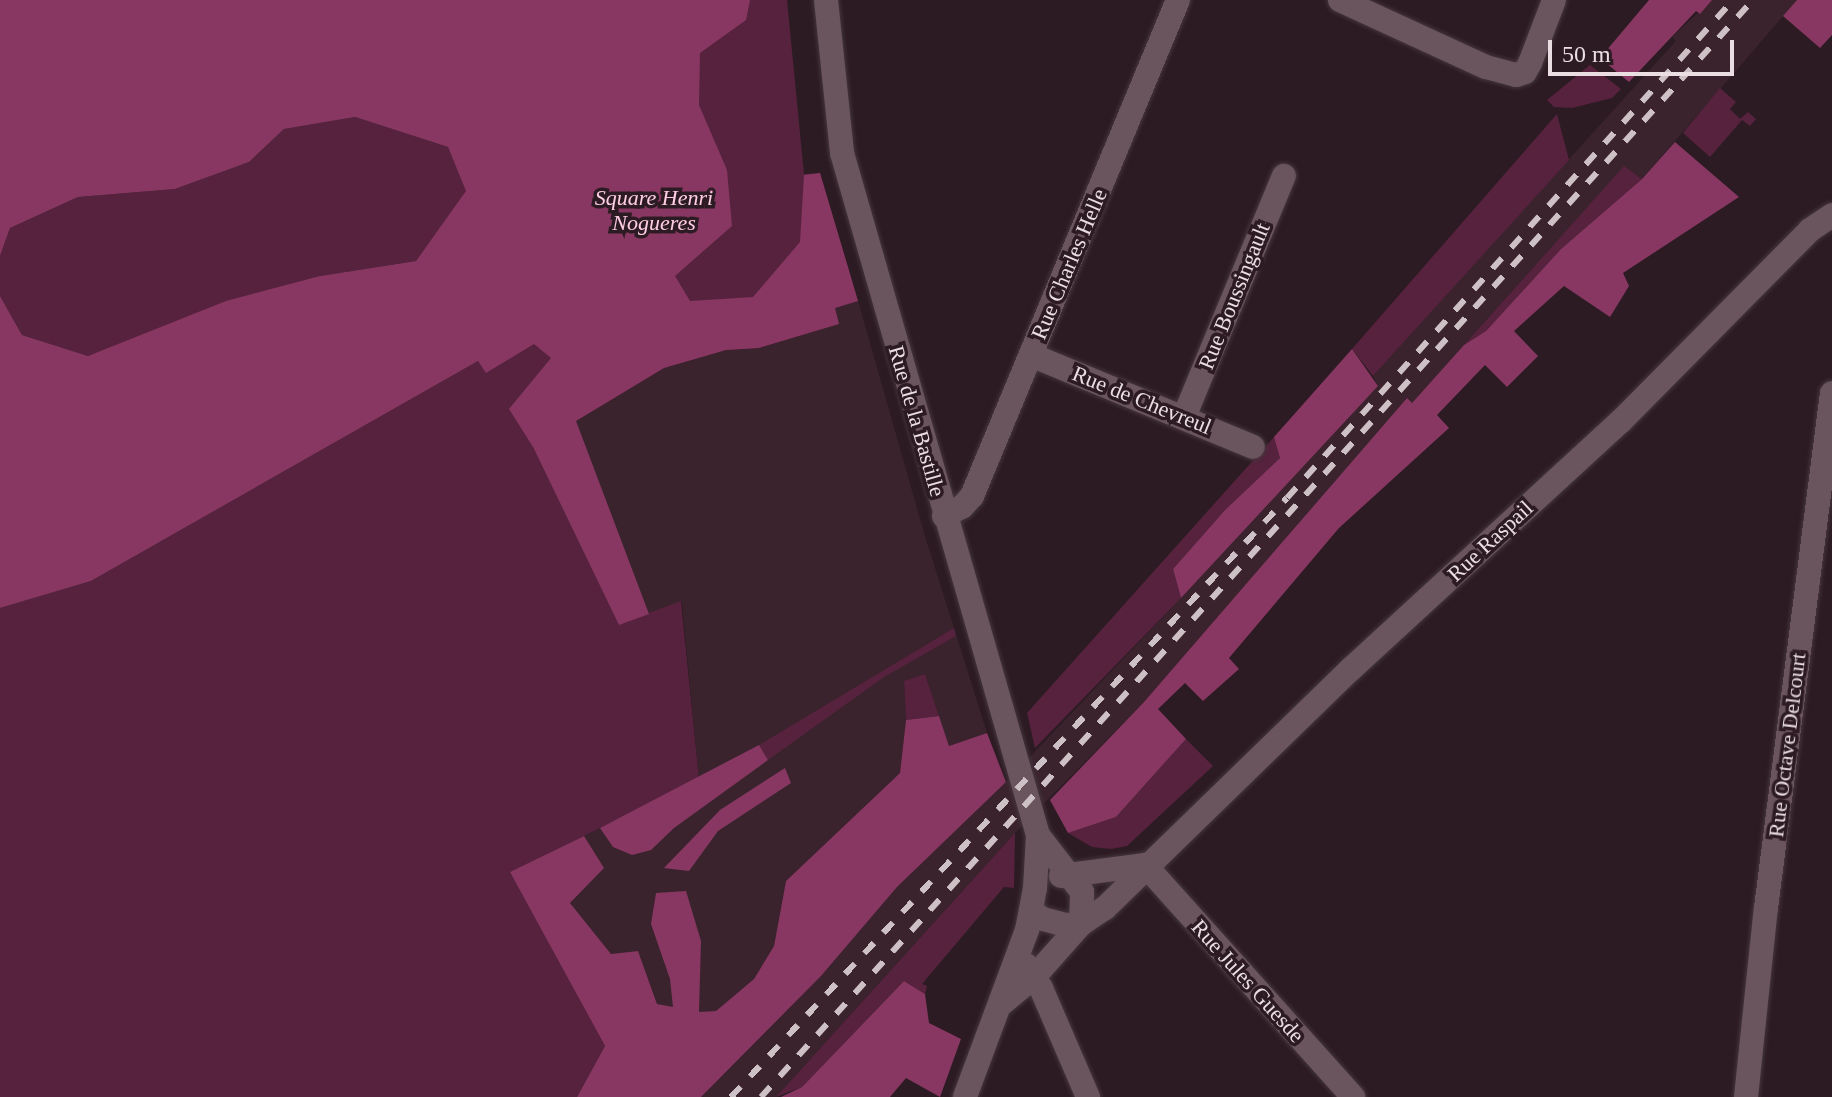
<!DOCTYPE html>
<style>
body{margin:0}
#map{position:relative;width:1832px;height:1097px;overflow:hidden;background:#2d1b23;font-family:Georgia,serif}
div>[style]{position:absolute}
[style*='--x']{left:calc(var(--x)*1px);top:calc(var(--y)*1px);width:calc(var(--w)*1px);rotate:calc(var(--a)*1deg)}
.built>*{inset:0;background:#3b232e}
.green>*{inset:0;background:#56223d}
.forest>*{inset:0;background:#873761}
.roads{filter:drop-shadow(0 0 2px #44363c) drop-shadow(0 0 2px #44363c)}
.minor>*{height:24px;margin:-12px;padding:0 12px;transform-origin:12px;border-radius:12px;background:#6a555e}
.rail>*{height:6px;margin-top:-3px;transform-origin:0;background:repeating-linear-gradient(90deg,#cec1c6 0 14px,transparent 0 28px)}
span{translate:-50% -50%;white-space:nowrap;text-align:center;line-height:1.15;-webkit-text-stroke:7px #2d1b23;paint-order:stroke}
.park-label{font-size:22px;color:#fecee3;font-style:italic}
.street-label{font-size:22px;color:#eadee3}
.scale{position:absolute;left:1548px;top:40px;width:186px;height:36px;box-sizing:border-box;border:4px solid #eadee3;border-top:0;padding-left:10px;font-size:24px;line-height:28px;white-space:nowrap;color:#eadee3;-webkit-text-stroke:6px #2d1b23;paint-order:stroke}
</style>
<div id="map">
<div class="built">
<i style="clip-path:polygon(1712px 0,1797px 0,1642px 179px,1624px 167px,1412px 403px,1406px 399px,1144px 702px,1015px 833px,776px 1097px,701px 1097px,821px 976px,897px 887px,1006px 782px,1181px 598px,1378px 386px,1373px 376px,1676px 41px,1672px 37px)"></i>
<i style="clip-path:polygon(858px 301px,924px 533px,987px 733px,949px 746px,925px 674px,904px 681px,906px 720px,900px 773px,786px 881px,774px 946px,754px 979px,716px 1011px,699px 1013px,657px 1004px,638px 951px,611px 954px,570px 903px,603px 868px,584px 836px,699px 779px,682px 602px,619px 625px,533px 447px,664px 368px,726px 350px,759px 348px,839px 324px,835px 308px)"></i>
</div>
<div class="green">
<i style="clip-path:polygon(527px 0,787px 0,804px 174px,820px 173px,858px 301px,835px 308px,839px 324px,759px 348px,726px 350px,664px 368px,533px 447px,619px 624px,681px 601px,699px 779px,511px 872px,605px 1046px,577px 1097px,0 1097px,0 608px,91px 581px,478px 361px)"></i>
<i style="clip-path:polygon(1590px 65px,1621px 89px,1612px 98px,1572px 108px,1554px 107px,1547px 100px)"></i>
<i style="clip-path:polygon(1720px 88px,1736px 102px,1730px 109px,1740px 119px,1748px 112px,1756px 119px,1750px 126px,1742px 120px,1710px 157px,1683px 133px)"></i>
<i style="clip-path:polygon(1557px 114px,1569px 160px,1373px 376px,1352px 349px)"></i>
<i style="clip-path:polygon(355px 117px,448px 147px,467px 191px,416px 261px,320px 276px,88px 356px,22px 335px,0 296px,0 256px,10px 228px,78px 197px,175px 189px,249px 162px,284px 129px)"></i>
<i style="clip-path:polygon(1624px 166px,1642px 179px,1561px 249px,1486px 331px,1464px 345px)"></i>
<i style="clip-path:polygon(1274px 437px,1280px 458px,1225px 510px,1173px 569px,1181px 598px,1035px 748px,1027px 713px)"></i>
<i style="clip-path:polygon(954px 628px,956px 636px,884px 677px,768px 760px,759px 745px)"></i>
<i style="clip-path:polygon(925px 674px,939px 716px,906px 720px,904px 681px)"></i>
<i style="clip-path:polygon(1186px 739px,1213px 766px,1127px 846px,1111px 849px,1092px 847px,1068px 833px,1116px 817px)"></i>
<i style="clip-path:polygon(1015px 833px,1014px 888px,1004px 887px,922px 984px,927px 986px,925px 994px,904px 981px,802px 1087px,776px 1097px)"></i>
</div>
<div class="forest">
<i style="clip-path:polygon(0 0,750px 0,746px 20px,700px 53px,699px 105px,727px 170px,732px 226px,675px 276px,690px 301px,753px 297px,800px 242px,804px 175px,820px 173px,858px 301px,835px 308px,839px 324px,759px 348px,726px 350px,664px 368px,576px 421px,649px 614px,619px 625px,533px 447px,509px 409px,551px 358px,534px 344px,486px 373px,478px 361px,91px 581px,0 608px,0 296px,22px 335px,88px 356px,226px 301px,320px 276px,416px 261px,466px 191px,448px 147px,355px 117px,284px 129px,249px 162px,175px 189px,78px 197px,10px 228px,0 256px)"></i>
<i style="clip-path:polygon(1649px 0,1712px 0,1700px 14px,1696px 11px,1629px 82px,1600px 58px)"></i>
<i style="clip-path:polygon(1797px 0,1832px 0,1832px 35px,1820px 48px,1783px 16px)"></i>
<i style="clip-path:polygon(1675px 142px,1739px 197px,1623px 273px,1629px 286px,1610px 317px,1564px 286px,1514px 331px,1538px 356px,1507px 387px,1485px 365px,1437px 415px,1449px 428px,1339px 528px,1229px 658px,1239px 669px,1203px 701px,1185px 683px,1158px 709px,1186px 739px,1116px 817px,1068px 833px,1050px 800px,1144px 702px,1407px 398px,1412px 403px,1464px 345px,1486px 331px,1561px 249px,1642px 179px)"></i>
<i style="clip-path:polygon(1352px 349px,1378px 386px,1181px 598px,1173px 569px,1225px 510px,1280px 458px,1274px 437px)"></i>
<i style="clip-path:polygon(939px 716px,949px 746px,987px 733px,1006px 782px,897px 887px,821px 976px,701px 1097px,577px 1097px,605px 1046px,510px 872px,584px 836px,604px 868px,570px 903px,611px 954px,638px 951px,657px 1004px,673px 1007px,670px 979px,651px 924px,656px 893px,686px 891px,701px 941px,699px 1012px,716px 1011px,754px 979px,774px 946px,786px 881px,900px 773px,906px 720px)"></i>
<i style="clip-path:polygon(759px 745px,768px 760px,674px 828px,651px 850px,632px 855px,613px 847px,600px 828px)"></i>
<i style="clip-path:polygon(785px 768px,791px 783px,718px 831px,689px 871px,664px 868px,720px 810px)"></i>
<i style="clip-path:polygon(904px 981px,925px 994px,929px 1023px,961px 1039px,940px 1097px,906px 1078px,890px 1097px,781px 1097px,802px 1087px)"></i>
</div>
<div class="roads">
<div class="minor">
<i style="--x:826;--y:0;--w:154;--a:84"></i>
<i style="--x:842;--y:153;--w:710;--a:73.97"></i>
<i style="--x:1038;--y:835;--w:53;--a:93.2"></i>
<i style="--x:1035;--y:888;--w:43;--a:100.8"></i>
<i style="--x:1027;--y:930;--w:178;--a:110.4"></i>
<i style="--x:1340;--y:0;--w:161;--a:24.7"></i>
<i style="--x:1486;--y:67;--w:31;--a:15"></i>
<i style="--x:1516;--y:75;--w:9;--a:-18"></i>
<i style="--x:1525;--y:72;--w:10;--a:-61"></i>
<i style="--x:1530;--y:63;--w:67;--a:-69.1"></i>
<i style="--x:1031;--y:355;--w:240;--a:22.5"></i>
<i style="--x:1184;--y:417;--w:261;--a:-67.5"></i>
<i style="--x:944;--y:516;--w:20;--a:-27"></i>
<i style="--x:962;--y:507;--w:15;--a:-48"></i>
<i style="--x:972;--y:496;--w:537;--a:-67.45"></i>
<i style="--x:1145;--y:865;--w:312;--a:48.1"></i>
<i style="--x:1061;--y:876;--w:85;--a:-7.5"></i>
<i style="--x:1031;--y:911;--w:14;--a:34"></i>
<i style="--x:1043;--y:919;--w:24;--a:15"></i>
<i style="--x:1066;--y:925;--w:15;--a:-4"></i>
<i style="--x:1081;--y:924;--w:29;--a:-34"></i>
<i style="--x:1105;--y:908;--w:343;--a:-44.2"></i>
<i style="--x:1351;--y:669;--w:365;--a:-42.6"></i>
<i style="--x:1620;--y:422;--w:270;--a:-45.3"></i>
<i style="--x:1810;--y:230;--w:27;--a:-34"></i>
<i style="--x:1026;--y:965;--w:27;--a:57"></i>
<i style="--x:1041;--y:988;--w:119;--a:66.7"></i>
<i style="--x:1000;--y:1005;--w:44;--a:-39.5"></i>
<i style="--x:1034;--y:977;--w:71;--a:-48.4"></i>
<i style="--x:1081;--y:924;--w:32;--a:-88"></i>
<i style="--x:1082;--y:892;--w:72;--a:-127.7"></i>
<i style="--x:1746;--y:1097;--w:190;--a:-84"></i>
<i style="--x:1766;--y:908;--w:519;--a:-82.7"></i>
</div>
</div>
<div class="rail">
<i style="--x:731;--y:1097;--w:817;--a:-47.13"></i>
<i style="--x:1287;--y:498;--w:669;--a:-48.15"></i>
<i style="--x:761;--y:1097;--w:1479;--a:-47.88"></i>
</div>
<div class="park-label">
<span style="left:654px;top:210px">Square Henri<br>Nogueres</span>
</div>
<div class="street-label">
<span style="left:1069px;top:264px;rotate:-67deg">Rue Charles Helle</span>
<span style="left:1234px;top:296px;rotate:-68deg">Rue Boussingault</span>
<span style="left:1142px;top:400px;rotate:22deg">Rue de Chevreul</span>
<span style="left:917px;top:421px;rotate:74deg">Rue de la Bastille</span>
<span style="left:1490px;top:541px;rotate:-43deg">Rue Raspail</span>
<span style="left:1787px;top:745px;rotate:-83deg">Rue Octave Delcourt</span>
<span style="left:1248px;top:981px;rotate:48deg">Rue Jules Guesde</span>
</div>
<div class="scale">50 m</div>
</div>
